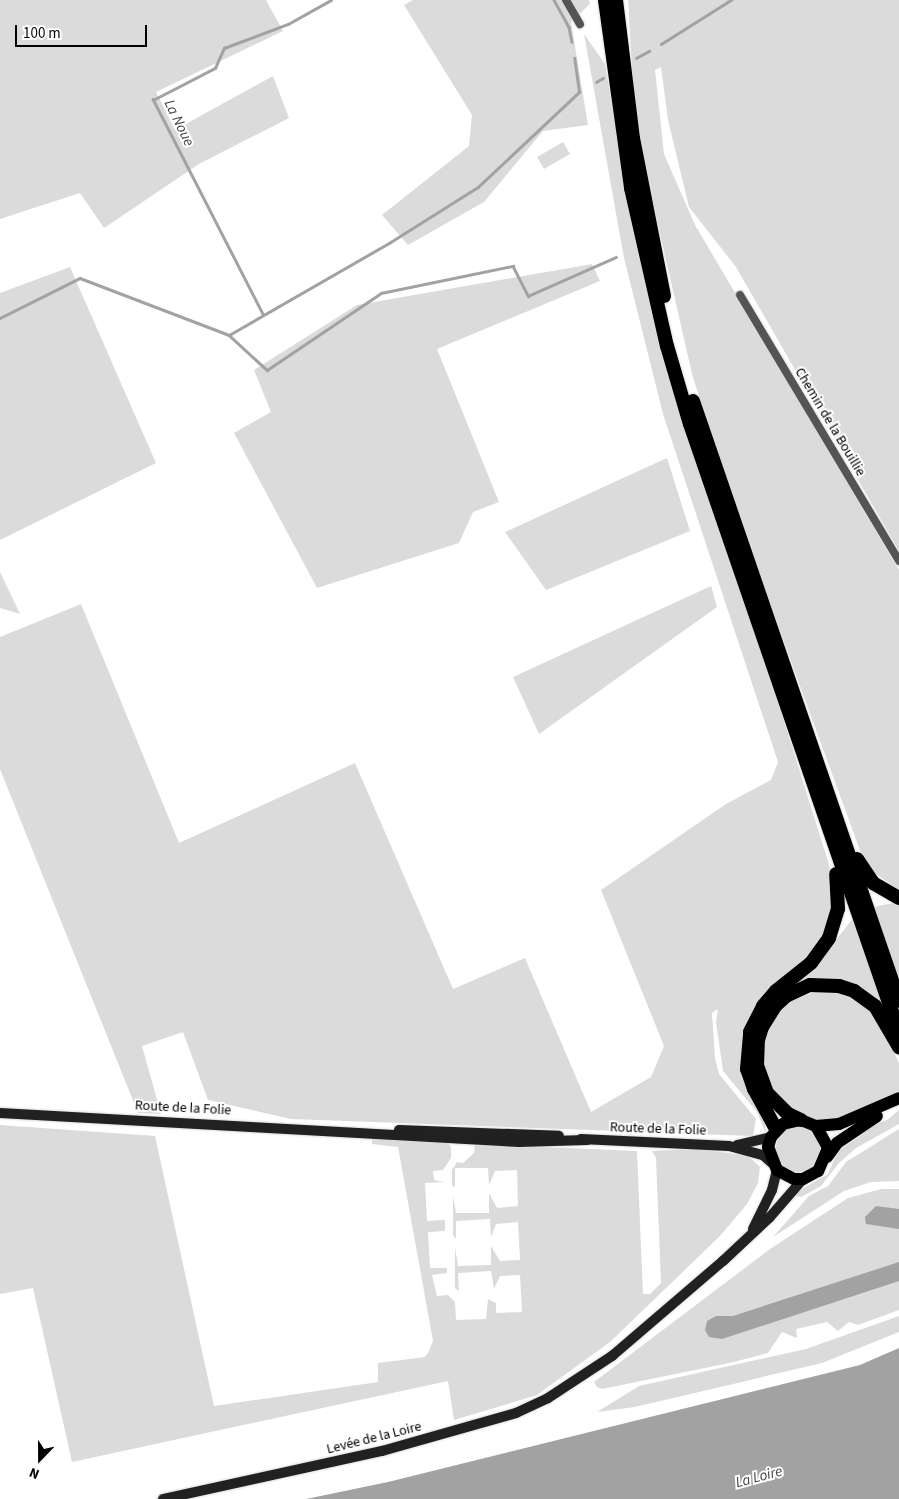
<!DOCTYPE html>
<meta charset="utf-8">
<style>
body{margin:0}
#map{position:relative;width:899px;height:1499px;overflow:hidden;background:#fff;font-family:"Source Sans 3",sans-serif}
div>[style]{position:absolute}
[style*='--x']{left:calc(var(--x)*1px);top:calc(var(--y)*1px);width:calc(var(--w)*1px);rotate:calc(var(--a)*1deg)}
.green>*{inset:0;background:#dbdbdb;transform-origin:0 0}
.round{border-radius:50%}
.water>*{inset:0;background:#a2a2a2}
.stream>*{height:2.5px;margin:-1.25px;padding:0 1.25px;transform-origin:1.25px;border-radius:1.25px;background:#a2a2a2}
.roads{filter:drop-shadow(0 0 1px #dbdbdb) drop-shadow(0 0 1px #dbdbdb)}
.street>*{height:8px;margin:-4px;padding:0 4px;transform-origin:4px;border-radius:4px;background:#545454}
.secondary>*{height:10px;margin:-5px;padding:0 5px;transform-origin:5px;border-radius:5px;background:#212121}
.primary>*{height:12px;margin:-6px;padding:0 6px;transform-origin:6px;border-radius:6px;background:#000}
.highway>*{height:14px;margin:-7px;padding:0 7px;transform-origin:7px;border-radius:7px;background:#000}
span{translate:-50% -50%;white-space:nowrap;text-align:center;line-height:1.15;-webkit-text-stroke:4px #fff;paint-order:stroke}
.street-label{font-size:14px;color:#000}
.water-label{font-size:15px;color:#434343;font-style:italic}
.north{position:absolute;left:15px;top:1434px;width:50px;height:50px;-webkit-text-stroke:4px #fff;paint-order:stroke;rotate:202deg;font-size:14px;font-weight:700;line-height:20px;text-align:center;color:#000}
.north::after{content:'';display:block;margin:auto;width:18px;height:22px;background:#000;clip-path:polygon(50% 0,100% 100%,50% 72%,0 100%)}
.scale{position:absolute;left:15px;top:25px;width:132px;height:22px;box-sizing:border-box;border:2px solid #000;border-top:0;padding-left:6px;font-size:15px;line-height:18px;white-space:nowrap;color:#000;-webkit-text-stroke:4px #fff;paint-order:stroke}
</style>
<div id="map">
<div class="green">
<i style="clip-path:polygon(0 0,266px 0,283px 31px,156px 92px,175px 130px,273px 76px,289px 118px,199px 164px,104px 228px,80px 193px,0 219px)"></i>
<i style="clip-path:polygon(413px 0,589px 0,590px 4px,571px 22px,588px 125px,543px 131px,484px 202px,408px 245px,382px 215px,469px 146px,472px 115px,404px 5px)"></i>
<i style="clip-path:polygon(628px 0,899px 0,899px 551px,736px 267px,689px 207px,668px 120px,661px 67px,655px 70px,664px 154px,695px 225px,899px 570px,899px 890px,872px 871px,862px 856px,729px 491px,692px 374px,644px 163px,633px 83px)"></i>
<i style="clip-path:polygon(584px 34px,605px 64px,627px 193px,771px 680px,828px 861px,834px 891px,832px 917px,824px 939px,752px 1017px,766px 1134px,757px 1112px,723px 1071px,716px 1022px,718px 1009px,712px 1013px,715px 1058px,719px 1074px,756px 1119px,753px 1136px,291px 1119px,208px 1100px,183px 1032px,142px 1046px,161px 1114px,138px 1113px,0 769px,0 637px,81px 604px,179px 843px,355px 763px,453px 989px,525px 958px,591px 1112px,651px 1077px,664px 1046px,601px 890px,726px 804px,771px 780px,778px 762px,663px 414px,624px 258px)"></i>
<i style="left:563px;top:142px;width:14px;height:30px;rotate:60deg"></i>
<i style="clip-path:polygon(592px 264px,600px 281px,437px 349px,499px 502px,473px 512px,459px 543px,317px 588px,234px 433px,271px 412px,254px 370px,357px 305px)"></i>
<i style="clip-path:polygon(70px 267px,156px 463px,0 540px,0 293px)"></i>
<i style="clip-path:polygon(667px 458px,690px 531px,546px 590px,505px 532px)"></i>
<i style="clip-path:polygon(0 572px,20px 614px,0 608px)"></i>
<i style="clip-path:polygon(711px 586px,717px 607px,539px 734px,513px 677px)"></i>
<i style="clip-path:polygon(894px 903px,899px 904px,899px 983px,873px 907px)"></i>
<i style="clip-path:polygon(853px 918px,884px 1005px,882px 1007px,855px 985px,836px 978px,800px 981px,817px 965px)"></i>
<i style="clip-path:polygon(817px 991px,836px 991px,858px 999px,876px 1014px,899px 1063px,899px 1093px,843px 1118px,820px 1121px,797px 1113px,778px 1100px,764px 1077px,762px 1041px,777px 1013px,787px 1003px)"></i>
<i style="clip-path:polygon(899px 1110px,899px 1124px,856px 1148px,839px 1163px,821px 1186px,801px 1197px,792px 1195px,828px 1174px,838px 1151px,860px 1136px,869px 1126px,887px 1120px)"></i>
<i style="clip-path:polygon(0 1125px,155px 1136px,214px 1406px,378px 1382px,378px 1363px,425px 1357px,428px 1353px,433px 1341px,398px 1147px,372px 1144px,372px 1138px,448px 1143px,451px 1147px,451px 1158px,443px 1170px,433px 1171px,434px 1180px,444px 1182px,425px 1183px,427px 1221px,445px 1220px,445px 1231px,428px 1232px,430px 1268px,447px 1268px,447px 1273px,432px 1275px,437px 1296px,448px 1295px,455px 1302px,456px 1320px,486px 1319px,488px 1299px,496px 1303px,496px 1313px,522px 1312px,520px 1275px,500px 1276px,494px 1289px,491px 1271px,458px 1273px,459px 1291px,455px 1288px,455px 1247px,458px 1266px,491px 1265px,491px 1246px,500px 1261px,520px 1260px,518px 1222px,496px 1224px,491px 1237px,490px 1219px,456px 1221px,456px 1239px,453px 1235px,453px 1196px,456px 1213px,489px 1213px,489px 1193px,497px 1208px,518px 1206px,517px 1170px,495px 1171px,489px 1185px,488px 1168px,455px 1168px,455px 1187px,452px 1186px,452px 1170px,457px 1162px,463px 1163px,474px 1153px,475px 1144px,637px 1151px,643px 1294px,650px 1294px,661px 1283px,656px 1158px,652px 1151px,699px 1149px,748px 1156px,760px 1167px,758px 1183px,747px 1204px,720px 1236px,610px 1342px,537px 1395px,454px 1420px,448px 1381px,72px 1462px,33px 1288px,0 1294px)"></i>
<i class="round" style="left:776px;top:1126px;width:46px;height:46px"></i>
<i style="clip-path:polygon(899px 1129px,899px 1181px,871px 1182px,844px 1191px,773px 1237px,809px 1196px,828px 1186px,846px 1162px)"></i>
<i style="clip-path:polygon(881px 1189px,899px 1189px,899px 1310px,858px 1325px,849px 1322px,838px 1331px,827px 1322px,796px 1329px,797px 1338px,782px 1332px,768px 1353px,734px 1362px,602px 1389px,597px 1387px,594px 1382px,770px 1249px,848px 1198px)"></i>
<i style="clip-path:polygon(899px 1316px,899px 1332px,822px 1363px,635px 1407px,597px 1412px,639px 1386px,806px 1349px)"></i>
</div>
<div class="water">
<i style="clip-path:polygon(876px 1206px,899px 1209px,899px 1229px,866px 1224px,865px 1217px)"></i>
<i style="clip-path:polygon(899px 1262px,899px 1281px,722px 1339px,709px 1337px,705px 1330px,707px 1321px,716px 1316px,733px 1316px)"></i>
<i style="clip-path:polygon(899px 1348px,899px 1499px,306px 1499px,388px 1482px,860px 1365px)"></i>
</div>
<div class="stream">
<i style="--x:554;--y:0;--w:31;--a:61"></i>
<i style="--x:569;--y:27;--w:15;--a:79"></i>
<i style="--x:661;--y:44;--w:83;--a:-32.2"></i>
<i style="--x:636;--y:58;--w:15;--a:-28"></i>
<i style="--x:596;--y:82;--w:8;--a:-30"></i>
<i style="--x:263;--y:315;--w:242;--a:-117.1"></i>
<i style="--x:153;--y:100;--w:70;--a:-27.3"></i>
<i style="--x:215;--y:68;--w:22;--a:-66"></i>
<i style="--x:224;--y:48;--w:68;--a:-20.6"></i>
<i style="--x:288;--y:24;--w:49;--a:-29.2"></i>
<i style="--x:0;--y:318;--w:89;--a:-26.6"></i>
<i style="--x:80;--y:278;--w:160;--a:20.9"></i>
<i style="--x:229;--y:335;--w:185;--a:-29.9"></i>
<i style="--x:389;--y:243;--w:105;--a:-32.2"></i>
<i style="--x:478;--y:187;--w:139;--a:-43.2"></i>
<i style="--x:579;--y:92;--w:34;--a:-98"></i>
<i style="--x:229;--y:335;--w:52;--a:42.6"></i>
<i style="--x:267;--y:370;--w:138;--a:-34"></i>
<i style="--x:381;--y:293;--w:135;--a:-11.6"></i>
<i style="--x:513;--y:266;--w:34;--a:63"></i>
<i style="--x:528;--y:296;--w:96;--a:-23.9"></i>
</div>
<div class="roads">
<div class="street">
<i style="--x:566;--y:0;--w:28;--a:60"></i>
<i style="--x:740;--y:295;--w:310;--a:59.1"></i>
</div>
<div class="secondary">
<i style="--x:0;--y:1113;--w:520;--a:3.2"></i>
<i style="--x:519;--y:1142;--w:68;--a:-1.7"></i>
<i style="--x:399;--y:1130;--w:160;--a:2.1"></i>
<i style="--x:581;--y:1139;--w:148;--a:2.7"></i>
<i style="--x:729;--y:1146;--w:35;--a:15"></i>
<i style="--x:763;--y:1155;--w:12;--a:42"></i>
<i style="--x:737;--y:1145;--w:35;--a:-13"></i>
<i style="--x:753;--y:1229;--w:43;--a:-64"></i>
<i style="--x:772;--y:1190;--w:21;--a:-76"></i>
<i style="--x:163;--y:1499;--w:224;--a:-12.4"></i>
<i style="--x:382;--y:1451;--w:139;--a:-15.8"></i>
<i style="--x:516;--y:1413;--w:35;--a:-25"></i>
<i style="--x:548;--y:1398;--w:77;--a:-33.3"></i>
<i style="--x:612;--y:1356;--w:146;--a:-40.6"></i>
<i style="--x:723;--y:1261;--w:64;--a:-43.1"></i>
<i style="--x:770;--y:1217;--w:50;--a:-49"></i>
</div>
<div class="primary">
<i style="--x:816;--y:1126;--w:25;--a:61"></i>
<i style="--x:828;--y:1148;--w:25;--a:113"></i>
<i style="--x:818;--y:1171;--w:17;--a:152"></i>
<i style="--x:803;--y:1179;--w:9;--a:180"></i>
<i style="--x:794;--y:1179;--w:19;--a:-152"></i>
<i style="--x:777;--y:1170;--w:25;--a:-111"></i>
<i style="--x:768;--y:1147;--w:10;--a:-73"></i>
<i style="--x:771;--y:1137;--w:18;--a:-47"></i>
<i style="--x:783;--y:1124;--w:18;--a:-13"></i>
<i style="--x:801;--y:1120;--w:16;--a:22"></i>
<i style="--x:816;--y:1126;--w:23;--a:-5"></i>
<i style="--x:839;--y:1124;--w:65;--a:-23.4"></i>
<i style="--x:827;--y:1157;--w:17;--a:-54"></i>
<i style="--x:837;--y:1143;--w:48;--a:-34"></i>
</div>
<div class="highway">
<i style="--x:605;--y:0;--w:190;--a:82.1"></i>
<i style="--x:631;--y:188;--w:162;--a:77.2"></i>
<i style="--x:667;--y:346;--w:81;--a:73.6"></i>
<i style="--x:690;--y:424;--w:643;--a:71.03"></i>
<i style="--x:616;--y:0;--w:139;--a:83"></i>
<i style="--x:633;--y:138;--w:161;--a:78.9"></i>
<i style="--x:693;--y:401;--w:634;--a:71.05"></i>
<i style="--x:857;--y:859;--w:29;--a:56"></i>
<i style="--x:873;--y:883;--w:30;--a:30"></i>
<i style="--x:801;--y:1120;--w:14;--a:-155"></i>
<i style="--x:788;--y:1114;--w:30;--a:-135"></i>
<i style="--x:767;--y:1093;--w:29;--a:-110"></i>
<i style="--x:757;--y:1066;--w:26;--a:-88"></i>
<i style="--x:758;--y:1040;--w:14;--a:-73"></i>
<i style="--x:762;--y:1027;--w:26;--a:-58"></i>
<i style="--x:776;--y:1005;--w:13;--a:-42"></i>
<i style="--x:786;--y:996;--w:26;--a:-25"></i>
<i style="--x:810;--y:985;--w:29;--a:2"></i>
<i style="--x:839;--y:986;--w:16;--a:18"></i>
<i style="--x:854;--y:991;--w:26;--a:36"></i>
<i style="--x:875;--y:1006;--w:48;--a:59.7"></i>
<i style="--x:776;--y:1129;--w:46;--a:-118.8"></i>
<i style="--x:754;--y:1089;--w:21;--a:-109"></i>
<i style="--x:747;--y:1069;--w:37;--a:-85"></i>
<i style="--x:750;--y:1032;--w:29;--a:-63"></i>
<i style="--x:763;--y:1006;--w:20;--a:-49"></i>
<i style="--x:776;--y:991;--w:45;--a:-38.7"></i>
<i style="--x:811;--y:963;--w:31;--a:-54"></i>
<i style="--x:829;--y:938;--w:30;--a:-73"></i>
<i style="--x:838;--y:909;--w:35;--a:-93"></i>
</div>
</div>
<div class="street-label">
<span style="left:830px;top:422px;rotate:59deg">Chemin de la Bouillie</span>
<span style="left:183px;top:1108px;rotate:3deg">Route de la Folie</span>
<span style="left:658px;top:1129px;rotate:2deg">Route de la Folie</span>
<span style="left:374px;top:1438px;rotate:-14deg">Levée de la Loire</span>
</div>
<div class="water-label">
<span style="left:179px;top:123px;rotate:64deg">La Noue</span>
<span style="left:759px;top:1477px;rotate:-15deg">La Loire</span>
</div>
<div class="north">N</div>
<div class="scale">100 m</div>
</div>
